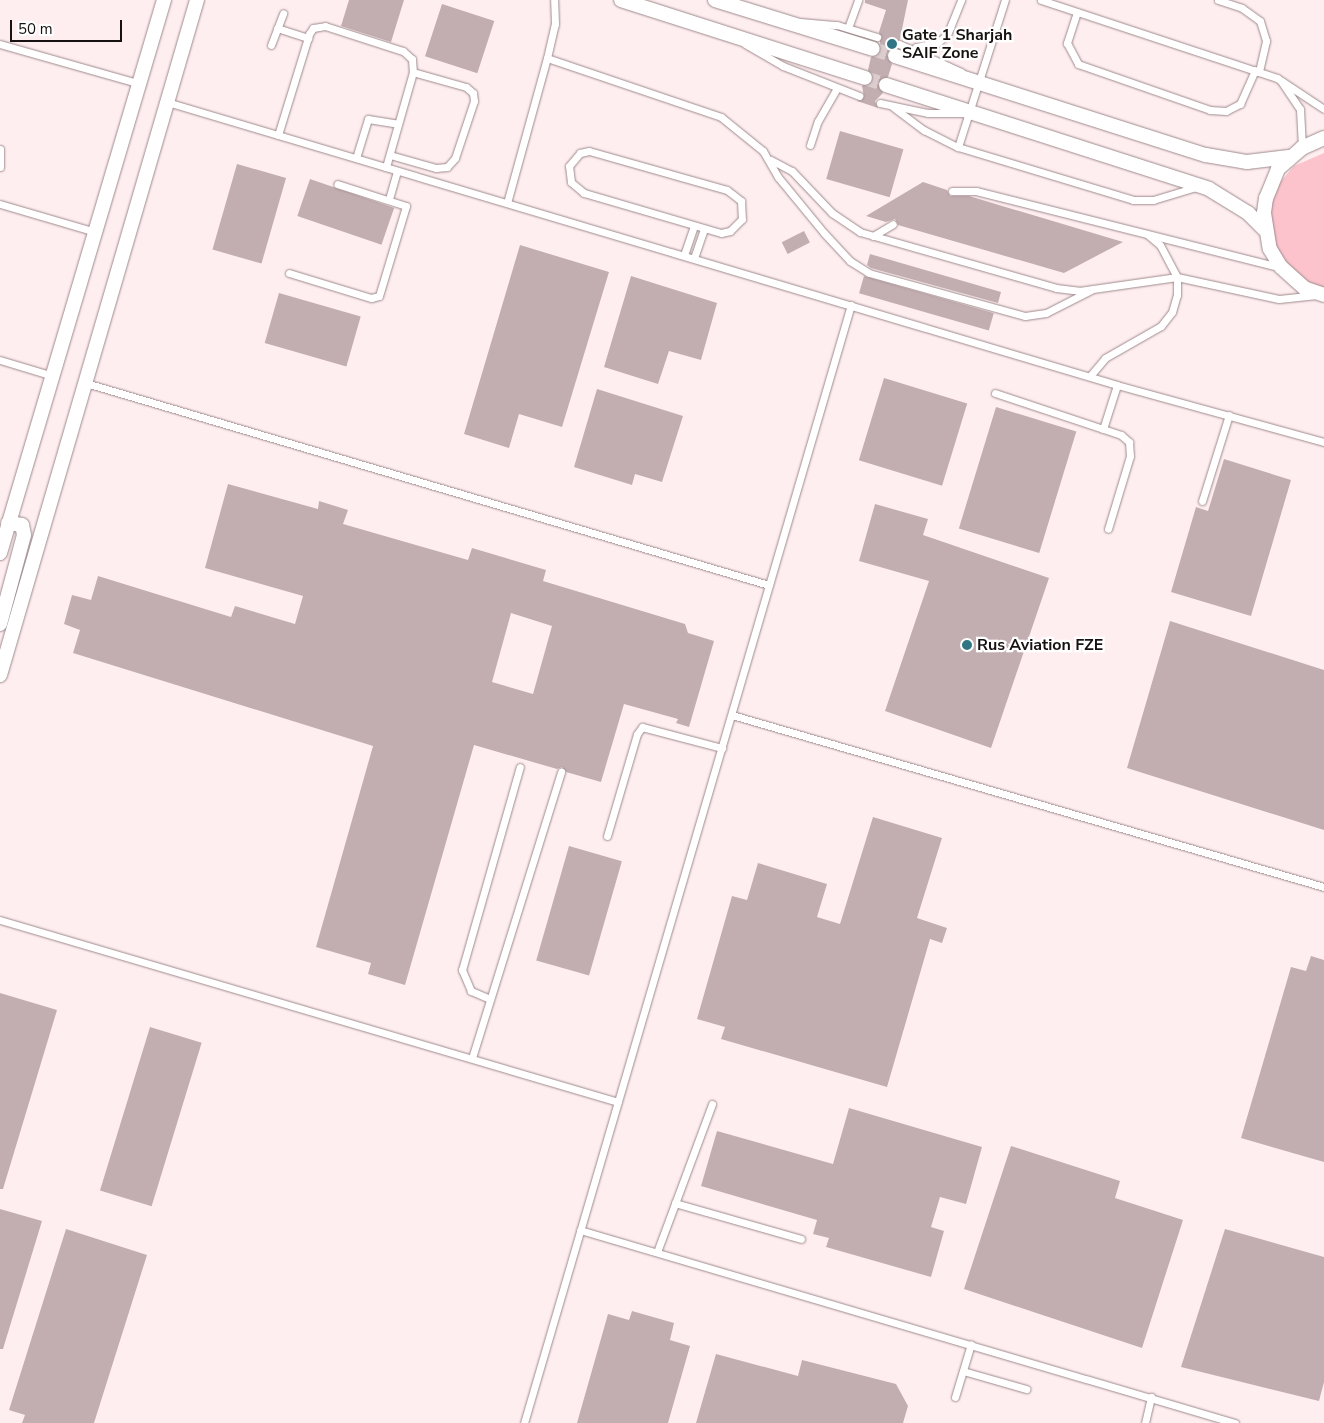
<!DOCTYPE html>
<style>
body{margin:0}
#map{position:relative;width:1324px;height:1423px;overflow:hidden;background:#ffeef0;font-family:"Nunito Sans",sans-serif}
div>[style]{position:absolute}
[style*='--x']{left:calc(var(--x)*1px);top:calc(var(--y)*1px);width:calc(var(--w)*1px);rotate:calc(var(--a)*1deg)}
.green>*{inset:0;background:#fcc3cc}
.building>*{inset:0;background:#c2aeb1;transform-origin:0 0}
.minor-tunnel>*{height:14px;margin-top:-7px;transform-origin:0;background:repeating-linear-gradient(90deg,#dccdcf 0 14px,transparent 0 21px)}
.roads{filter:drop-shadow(0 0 1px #9d8a8c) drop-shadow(0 0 1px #9d8a8c)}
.service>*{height:7px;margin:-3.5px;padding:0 3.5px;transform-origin:3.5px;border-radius:3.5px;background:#fff}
.minor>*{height:14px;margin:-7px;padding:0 7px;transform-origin:7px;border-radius:7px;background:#fff}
.dots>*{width:14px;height:14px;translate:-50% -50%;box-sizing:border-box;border:2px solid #fff;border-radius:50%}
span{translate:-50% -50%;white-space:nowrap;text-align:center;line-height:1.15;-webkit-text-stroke:4.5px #fff;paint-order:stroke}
.poi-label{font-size:16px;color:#181112;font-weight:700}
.left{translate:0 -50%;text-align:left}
.scale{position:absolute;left:10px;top:20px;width:112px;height:22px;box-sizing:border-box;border:2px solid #181112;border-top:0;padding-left:6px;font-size:15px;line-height:18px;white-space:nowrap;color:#181112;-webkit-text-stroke:4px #fff;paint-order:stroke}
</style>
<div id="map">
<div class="green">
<i style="clip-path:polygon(1324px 153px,1324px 294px,1278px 262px,1268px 209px,1276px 187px,1294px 166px)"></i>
</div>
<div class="building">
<i style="clip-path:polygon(349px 0,404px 0,391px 42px,341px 26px)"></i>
<i style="clip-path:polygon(865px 0,908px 0,900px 39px,887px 54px,892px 64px,888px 77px,878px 83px,883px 93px,875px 101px,878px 108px,857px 101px,864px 97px,862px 86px,873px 80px,868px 70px,871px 57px,881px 52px,879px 32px,886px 10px,865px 3px)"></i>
<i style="left:442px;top:4px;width:55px;height:55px;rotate:18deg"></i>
<i style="left:840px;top:131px;width:66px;height:50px;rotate:16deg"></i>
<i style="left:237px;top:164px;width:51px;height:89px;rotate:16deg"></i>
<i style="left:310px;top:179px;width:89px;height:39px;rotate:19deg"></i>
<i style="clip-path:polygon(923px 182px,947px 190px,950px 196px,969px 196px,1123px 242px,1064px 273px,898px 225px,895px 219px,886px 222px,866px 216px)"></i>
<i style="left:804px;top:231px;width:13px;height:25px;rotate:63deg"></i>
<i style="clip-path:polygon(520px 245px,609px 272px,562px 427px,519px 414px,509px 448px,464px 434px)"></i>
<i style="clip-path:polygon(870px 254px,1001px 292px,998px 303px,871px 268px,867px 265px)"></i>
<i style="clip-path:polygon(631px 276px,717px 303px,701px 360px,669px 351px,658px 384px,604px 367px)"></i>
<i style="left:864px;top:276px;width:135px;height:18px;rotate:16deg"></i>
<i style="left:279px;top:293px;width:85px;height:52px;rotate:16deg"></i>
<i style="left:884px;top:378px;width:87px;height:86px;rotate:17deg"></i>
<i style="clip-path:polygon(597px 389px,683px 416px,662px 482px,635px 474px,632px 485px,574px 467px)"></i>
<i style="left:996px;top:407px;width:84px;height:127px;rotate:17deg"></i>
<i style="clip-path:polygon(1224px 459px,1291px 480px,1251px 616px,1171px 592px,1196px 507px,1208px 511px)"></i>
<i style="clip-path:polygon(evenodd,228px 484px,318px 509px,319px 501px,348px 510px,343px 524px,468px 560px,472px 548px,546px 570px,543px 581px,685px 624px,688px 633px,714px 641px,689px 727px,676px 723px,678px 719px,624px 704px,601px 782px,566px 772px,562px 767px,557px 769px,474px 745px,405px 985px,368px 974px,371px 963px,316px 947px,373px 746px,73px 653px,80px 630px,64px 624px,72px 595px,91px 600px,98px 576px,231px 617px,235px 606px,295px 624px,303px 596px,205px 568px,228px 484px,511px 613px,552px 626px,533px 694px,492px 682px,511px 613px)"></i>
<i style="clip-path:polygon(875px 504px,928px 519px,923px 535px,1049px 578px,991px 748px,885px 711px,929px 581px,859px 561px)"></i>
<i style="clip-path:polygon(1170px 621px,1324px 670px,1324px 830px,1127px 768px)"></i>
<i style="clip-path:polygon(873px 817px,942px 838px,917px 918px,947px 928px,942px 943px,930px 939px,887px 1087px,721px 1039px,725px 1027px,697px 1019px,732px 896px,747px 900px,758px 863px,827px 884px,817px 917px,840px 924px)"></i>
<i style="left:569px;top:846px;width:55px;height:119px;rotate:16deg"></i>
<i style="clip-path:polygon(1311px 956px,1324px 960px,1324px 1162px,1241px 1138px,1291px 967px,1306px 971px)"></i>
<i style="clip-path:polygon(0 993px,57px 1010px,3px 1189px,0 1189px)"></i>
<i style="left:150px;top:1027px;width:54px;height:171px;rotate:17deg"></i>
<i style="clip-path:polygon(849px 1108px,982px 1147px,966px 1204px,940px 1197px,931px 1227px,944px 1231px,931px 1277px,826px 1247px,829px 1238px,813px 1234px,817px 1220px,701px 1186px,717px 1131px,833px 1164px)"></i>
<i style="clip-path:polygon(1011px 1146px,1120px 1181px,1115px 1198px,1183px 1220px,1142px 1348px,964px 1289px)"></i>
<i style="clip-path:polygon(0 1209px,42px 1221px,3px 1349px,0 1349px)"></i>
<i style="clip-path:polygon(66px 1229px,147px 1255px,94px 1423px,22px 1423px,25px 1415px,9px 1410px)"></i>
<i style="clip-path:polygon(1225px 1229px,1324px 1257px,1324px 1382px,1319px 1401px,1181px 1367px)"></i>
<i style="clip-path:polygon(632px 1311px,674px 1323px,670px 1340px,690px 1346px,668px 1423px,577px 1423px,608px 1314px,629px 1320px)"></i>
<i style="clip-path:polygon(716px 1354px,798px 1376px,802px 1360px,896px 1384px,908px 1406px,903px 1423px,696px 1423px)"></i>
</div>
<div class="minor-tunnel">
<i style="--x:873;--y:49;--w:23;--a:18"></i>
<i style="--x:865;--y:78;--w:22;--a:18"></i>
</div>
<div class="roads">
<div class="service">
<i style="--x:1041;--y:0;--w:249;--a:18.3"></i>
<i style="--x:1277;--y:78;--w:56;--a:33.4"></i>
<i style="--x:1218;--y:0;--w:25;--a:18"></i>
<i style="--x:1242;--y:8;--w:22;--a:36"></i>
<i style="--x:1260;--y:21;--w:21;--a:73"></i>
<i style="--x:1266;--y:41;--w:32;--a:103"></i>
<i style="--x:1077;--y:12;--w:33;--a:108"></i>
<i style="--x:1067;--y:43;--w:24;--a:62"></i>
<i style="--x:1078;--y:64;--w:140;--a:19.2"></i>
<i style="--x:1210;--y:110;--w:16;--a:4"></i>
<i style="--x:1226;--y:111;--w:16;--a:-27"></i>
<i style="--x:1240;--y:104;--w:37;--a:-66"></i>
<i style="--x:800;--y:22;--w:37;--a:5"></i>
<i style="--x:837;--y:25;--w:42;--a:16.7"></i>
<i style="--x:277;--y:28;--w:33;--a:18"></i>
<i style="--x:848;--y:28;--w:30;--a:-70"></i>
<i style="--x:0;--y:44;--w:146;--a:15.9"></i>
<i style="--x:745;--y:44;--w:44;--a:30.1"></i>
<i style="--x:783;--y:66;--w:82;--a:21.5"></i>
<i style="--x:899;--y:44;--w:68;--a:24.3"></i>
<i style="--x:271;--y:45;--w:34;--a:-69"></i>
<i style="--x:916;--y:47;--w:21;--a:-11"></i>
<i style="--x:937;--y:43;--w:13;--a:-39"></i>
<i style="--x:947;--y:35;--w:38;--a:-68"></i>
<i style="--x:547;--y:58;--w:184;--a:18.7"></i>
<i style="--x:721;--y:117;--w:54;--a:39"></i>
<i style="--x:763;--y:151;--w:30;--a:60"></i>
<i style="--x:778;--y:177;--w:72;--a:50.6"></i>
<i style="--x:824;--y:233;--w:38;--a:47"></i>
<i style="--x:850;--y:261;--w:22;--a:32"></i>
<i style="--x:869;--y:273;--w:162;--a:15.4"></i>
<i style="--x:1025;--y:316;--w:21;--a:-8"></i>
<i style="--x:1046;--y:313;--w:51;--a:-27.1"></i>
<i style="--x:1281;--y:81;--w:34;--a:56"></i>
<i style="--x:1300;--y:109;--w:39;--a:87"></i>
<i style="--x:167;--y:102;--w:991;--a:16.59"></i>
<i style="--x:1117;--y:385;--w:215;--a:15.4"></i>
<i style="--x:880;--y:103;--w:49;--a:11.8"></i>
<i style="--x:928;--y:113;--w:33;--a:0"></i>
<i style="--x:893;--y:107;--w:39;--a:37"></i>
<i style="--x:924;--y:130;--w:38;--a:27"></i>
<i style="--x:958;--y:147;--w:183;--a:16.8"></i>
<i style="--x:1133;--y:200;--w:20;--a:0"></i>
<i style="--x:1153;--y:200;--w:45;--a:-16.8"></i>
<i style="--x:278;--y:135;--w:106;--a:-72.9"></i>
<i style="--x:309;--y:34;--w:7;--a:-56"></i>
<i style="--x:313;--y:28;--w:12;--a:-9"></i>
<i style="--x:325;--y:26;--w:82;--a:17.8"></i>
<i style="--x:403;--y:51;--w:12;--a:42"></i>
<i style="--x:412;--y:59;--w:13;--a:86"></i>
<i style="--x:413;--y:72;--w:99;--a:105.9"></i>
<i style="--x:810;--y:145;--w:25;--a:-72"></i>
<i style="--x:818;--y:121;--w:38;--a:-60"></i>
<i style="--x:958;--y:147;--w:154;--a:-72.3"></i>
<i style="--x:0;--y:149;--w:18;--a:90"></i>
<i style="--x:589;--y:151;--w:143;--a:15.8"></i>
<i style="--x:727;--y:190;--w:18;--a:38"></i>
<i style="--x:741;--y:201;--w:18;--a:87"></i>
<i style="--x:742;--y:219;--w:17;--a:135"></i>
<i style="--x:730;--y:231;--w:9;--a:167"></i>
<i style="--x:721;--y:233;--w:143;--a:-163.7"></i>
<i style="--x:584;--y:193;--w:17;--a:-140"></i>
<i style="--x:571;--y:182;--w:16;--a:-97"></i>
<i style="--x:569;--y:166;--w:17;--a:-50"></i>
<i style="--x:580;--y:153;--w:9;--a:-13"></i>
<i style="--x:390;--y:155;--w:48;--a:15.8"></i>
<i style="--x:436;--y:168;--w:11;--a:-5"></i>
<i style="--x:447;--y:167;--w:12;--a:-48"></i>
<i style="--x:455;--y:158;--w:60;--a:-71.6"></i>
<i style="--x:474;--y:101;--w:8;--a:-97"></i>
<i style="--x:473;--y:93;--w:9;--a:-139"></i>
<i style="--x:466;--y:87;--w:55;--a:-164.2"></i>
<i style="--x:356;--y:158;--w:41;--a:-72.9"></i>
<i style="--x:368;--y:119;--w:30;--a:9"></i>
<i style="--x:771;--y:160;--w:24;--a:28"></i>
<i style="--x:792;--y:171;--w:58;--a:46.4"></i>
<i style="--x:832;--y:213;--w:34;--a:34"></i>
<i style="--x:860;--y:232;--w:204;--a:15.9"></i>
<i style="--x:1056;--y:288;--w:23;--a:7"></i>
<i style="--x:1079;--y:291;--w:99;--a:-8.1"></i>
<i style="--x:1177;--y:277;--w:104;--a:12.2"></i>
<i style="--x:1279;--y:299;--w:38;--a:-6"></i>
<i style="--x:952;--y:191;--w:24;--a:0"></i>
<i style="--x:976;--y:191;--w:312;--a:14.1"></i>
<i style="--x:389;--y:199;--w:29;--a:-74"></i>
<i style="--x:507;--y:203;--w:150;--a:-74.6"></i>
<i style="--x:547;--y:58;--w:35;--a:-77"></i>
<i style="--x:555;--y:24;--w:24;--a:-92"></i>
<i style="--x:0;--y:204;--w:100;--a:16.3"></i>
<i style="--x:873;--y:236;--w:23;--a:-31"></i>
<i style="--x:684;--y:255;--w:31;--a:-71"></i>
<i style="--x:694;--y:258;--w:31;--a:-71"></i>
<i style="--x:289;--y:273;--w:86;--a:17"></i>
<i style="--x:371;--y:298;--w:8;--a:-14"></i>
<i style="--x:379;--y:296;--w:94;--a:-73.3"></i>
<i style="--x:406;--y:206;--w:72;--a:-162.3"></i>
<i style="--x:0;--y:360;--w:55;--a:16.8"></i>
<i style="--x:1090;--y:376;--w:23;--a:-50"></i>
<i style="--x:1105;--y:358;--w:64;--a:-29.7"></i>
<i style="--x:1161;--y:326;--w:18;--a:-52"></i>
<i style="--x:1172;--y:312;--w:18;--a:-74"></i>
<i style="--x:1177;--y:295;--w:18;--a:-90"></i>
<i style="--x:1177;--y:277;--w:36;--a:-118"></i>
<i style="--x:1160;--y:245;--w:17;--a:-140"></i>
<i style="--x:86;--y:383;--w:712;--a:16.48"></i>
<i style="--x:995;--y:393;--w:133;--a:18.4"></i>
<i style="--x:1121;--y:435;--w:11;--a:41"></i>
<i style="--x:1129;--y:442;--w:14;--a:86"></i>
<i style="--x:1130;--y:456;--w:76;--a:106.8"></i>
<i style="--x:1103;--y:429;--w:46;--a:-72.3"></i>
<i style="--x:1202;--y:501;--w:90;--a:-72.6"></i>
<i style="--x:732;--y:715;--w:616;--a:16.2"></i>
<i style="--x:607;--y:836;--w:106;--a:-73.6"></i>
<i style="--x:637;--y:734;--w:9;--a:-54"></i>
<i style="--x:642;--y:727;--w:83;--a:14.7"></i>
<i style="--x:0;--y:920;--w:644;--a:16.41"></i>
<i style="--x:490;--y:999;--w:21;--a:-157"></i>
<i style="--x:471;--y:991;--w:23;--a:-113"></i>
<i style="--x:462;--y:970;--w:211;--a:-74.1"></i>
<i style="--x:472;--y:1058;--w:300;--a:-72.7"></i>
<i style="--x:675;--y:1203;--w:131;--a:15.9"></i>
<i style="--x:580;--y:1230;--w:683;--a:16.42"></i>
<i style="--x:657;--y:1252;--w:158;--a:-69.6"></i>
<i style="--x:963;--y:1371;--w:66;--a:15.9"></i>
<i style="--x:955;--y:1397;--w:55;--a:-73.2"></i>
<i style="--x:524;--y:1423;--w:1165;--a:-73.7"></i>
<i style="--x:1145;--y:1423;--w:27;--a:-77"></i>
</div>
<div class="minor">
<i style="--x:621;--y:0;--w:256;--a:17.7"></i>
<i style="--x:715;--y:0;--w:165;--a:17.2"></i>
<i style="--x:895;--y:56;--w:326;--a:17.7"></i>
<i style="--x:1206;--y:155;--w:42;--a:9.7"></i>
<i style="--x:1247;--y:162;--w:42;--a:-6.8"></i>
<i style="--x:886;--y:85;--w:339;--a:17.8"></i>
<i style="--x:1209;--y:189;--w:46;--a:31.6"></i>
<i style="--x:1248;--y:213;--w:23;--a:45"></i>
<i style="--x:1324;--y:138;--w:24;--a:156"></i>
<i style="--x:1302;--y:148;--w:32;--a:139"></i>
<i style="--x:1278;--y:169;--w:31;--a:112"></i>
<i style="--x:1266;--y:198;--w:15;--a:98"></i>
<i style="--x:1264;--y:213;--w:36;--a:81"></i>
<i style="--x:1270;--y:249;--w:21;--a:59"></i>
<i style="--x:1281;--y:267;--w:31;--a:42"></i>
<i style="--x:1304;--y:288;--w:21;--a:19"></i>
<i style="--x:0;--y:553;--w:577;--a:-73.48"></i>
<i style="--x:0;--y:624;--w:92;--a:-74.9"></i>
<i style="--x:24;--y:535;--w:10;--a:-101"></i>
<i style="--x:22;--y:525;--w:14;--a:-172"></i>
<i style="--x:0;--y:675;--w:703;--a:-73.73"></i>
</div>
</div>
<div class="dots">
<i style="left:892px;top:44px;background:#317585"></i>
<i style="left:967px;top:645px;background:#317585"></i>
</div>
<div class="poi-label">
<span class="left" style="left:902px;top:44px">Gate 1 Sharjah<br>SAIF Zone</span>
<span class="left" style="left:977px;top:645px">Rus Aviation FZE</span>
</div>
<div class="scale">50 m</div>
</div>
